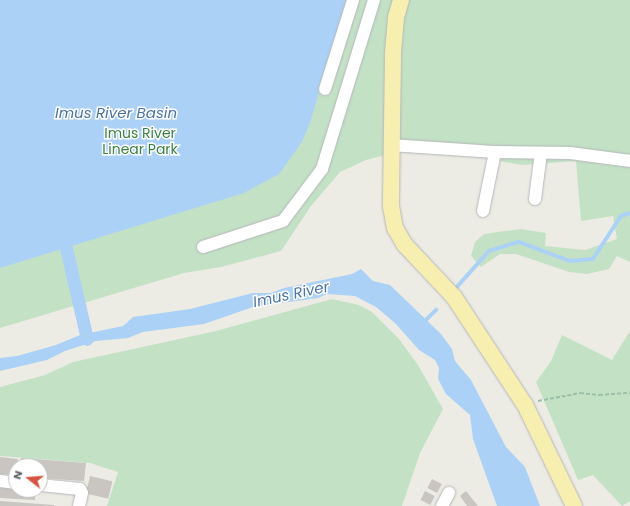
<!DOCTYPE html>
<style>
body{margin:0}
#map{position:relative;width:630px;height:506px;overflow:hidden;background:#edece4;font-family:Poppins,sans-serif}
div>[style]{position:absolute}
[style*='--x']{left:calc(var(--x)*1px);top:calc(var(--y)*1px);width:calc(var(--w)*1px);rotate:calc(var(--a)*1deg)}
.green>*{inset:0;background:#c3e2c5}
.water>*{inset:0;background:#abd2f6}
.stream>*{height:3.5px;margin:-1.75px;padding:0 1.75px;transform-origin:1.75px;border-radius:1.75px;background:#abd2f6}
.canal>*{height:13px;margin:-6.5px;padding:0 6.5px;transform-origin:6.5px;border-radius:6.5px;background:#abd2f6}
.building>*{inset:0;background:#c9c6c1;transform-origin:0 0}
.path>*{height:2px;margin-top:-1px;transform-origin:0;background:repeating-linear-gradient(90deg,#9cc0a8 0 4px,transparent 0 6px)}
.roads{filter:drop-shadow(0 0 1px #b5b6ba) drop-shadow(0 0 1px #b5b6ba)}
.minor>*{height:12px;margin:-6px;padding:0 6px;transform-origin:6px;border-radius:6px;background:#fff}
.major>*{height:16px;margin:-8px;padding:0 8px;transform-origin:8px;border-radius:8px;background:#f7efb0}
span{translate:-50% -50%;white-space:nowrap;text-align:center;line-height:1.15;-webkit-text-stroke:3px #fff;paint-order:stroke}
.park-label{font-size:14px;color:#3d8144}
.water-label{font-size:15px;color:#4a73a7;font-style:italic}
.north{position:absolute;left:8px;top:458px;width:40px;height:40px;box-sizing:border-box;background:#fff;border:1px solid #bebfc1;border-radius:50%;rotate:287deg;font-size:11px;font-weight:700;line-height:16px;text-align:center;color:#5c5f63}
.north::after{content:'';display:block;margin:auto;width:14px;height:18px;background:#d8533f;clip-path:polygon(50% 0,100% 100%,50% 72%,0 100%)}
</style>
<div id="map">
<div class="green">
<i style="clip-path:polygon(0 0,630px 0,630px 262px,617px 256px,609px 269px,587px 274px,569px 272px,516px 254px,500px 254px,481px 267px,471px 256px,475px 242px,484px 234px,497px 232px,521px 229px,546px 233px,545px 246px,585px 250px,617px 239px,613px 216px,581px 221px,576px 161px,522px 165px,476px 157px,398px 152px,366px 160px,340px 172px,311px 206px,281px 251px,221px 267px,184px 273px,0 328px)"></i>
<i style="clip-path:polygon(332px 299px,359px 305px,372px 312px,399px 339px,418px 365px,443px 409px,420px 453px,402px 506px,107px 506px,118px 472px,90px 463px,0 456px,0 387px,45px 375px,73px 362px,216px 331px)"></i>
<i style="clip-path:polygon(630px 331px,630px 501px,622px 506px,593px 475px,578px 480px,536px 382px,551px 361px,562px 335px,612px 360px)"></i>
</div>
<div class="water">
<i style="clip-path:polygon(0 0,346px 0,310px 123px,302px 142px,279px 174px,244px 193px,0 268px)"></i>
<i style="clip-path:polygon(361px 269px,373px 281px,390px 285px,441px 334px,452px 349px,455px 361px,471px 380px,506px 447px,525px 467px,540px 506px,497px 506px,473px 439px,470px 415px,446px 394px,438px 379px,439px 368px,435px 360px,419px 350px,395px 323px,376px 307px,355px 296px,327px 294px,318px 298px,253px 307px,204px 324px,143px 332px,128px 338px,96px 341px,65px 351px,47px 360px,0 371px,0 358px,17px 356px,56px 345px,80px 335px,123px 326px,133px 317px,190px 309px,253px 293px,271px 293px,284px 288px,352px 274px)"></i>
</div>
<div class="stream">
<i style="--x:457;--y:287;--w:48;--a:-48.4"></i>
<i style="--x:489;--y:251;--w:31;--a:-17"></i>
<i style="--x:519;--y:242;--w:54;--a:20.4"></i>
<i style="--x:570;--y:261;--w:23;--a:-5"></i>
<i style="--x:593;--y:259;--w:51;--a:-56.9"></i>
<i style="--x:621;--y:216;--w:9;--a:-18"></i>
<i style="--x:424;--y:322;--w:17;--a:-45"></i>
</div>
<div class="canal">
<i style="--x:66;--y:248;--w:93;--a:77"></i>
</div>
<div class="building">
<i style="clip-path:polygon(0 457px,18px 459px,16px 475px,0 474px)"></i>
<i style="clip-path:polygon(21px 458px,86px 463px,84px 481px,40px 478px,40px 466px,20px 466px)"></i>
<i style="left:90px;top:476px;width:23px;height:18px;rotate:13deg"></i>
<i style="left:432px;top:479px;width:11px;height:10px;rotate:27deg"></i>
<i style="clip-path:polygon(0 484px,16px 485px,16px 490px,35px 490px,35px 500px,0 498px)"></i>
<i style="left:425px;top:491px;width:11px;height:10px;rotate:27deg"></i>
<i style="clip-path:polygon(466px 491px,478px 506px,467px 506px,460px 496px)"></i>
<i style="clip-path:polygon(0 501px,54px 505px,54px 506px,0 506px)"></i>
</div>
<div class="path">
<i style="--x:538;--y:401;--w:43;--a:-10.8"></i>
<i style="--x:580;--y:393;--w:19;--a:6"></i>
<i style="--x:599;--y:395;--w:31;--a:-4"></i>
</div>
<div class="roads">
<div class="minor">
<i style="--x:325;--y:89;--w:93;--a:-72.5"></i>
<i style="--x:390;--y:145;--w:105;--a:3.8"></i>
<i style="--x:495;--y:152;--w:75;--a:0.8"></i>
<i style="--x:570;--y:153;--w:61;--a:7.6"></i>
<i style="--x:535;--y:199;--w:46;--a:-82.6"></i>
<i style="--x:483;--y:211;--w:60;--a:-78.5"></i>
<i style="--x:203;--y:247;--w:84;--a:-18"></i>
<i style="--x:283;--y:221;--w:65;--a:-53.1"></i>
<i style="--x:322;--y:169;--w:177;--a:-72.9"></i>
<i style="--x:0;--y:481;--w:16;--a:7"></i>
<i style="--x:40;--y:485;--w:40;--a:5.7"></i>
<i style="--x:80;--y:489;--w:4;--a:63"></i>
<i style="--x:82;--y:493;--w:13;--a:103"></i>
<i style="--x:442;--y:506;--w:15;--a:-62"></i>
</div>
<div class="major">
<i style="--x:401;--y:0;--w:19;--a:106"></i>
<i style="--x:396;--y:18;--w:37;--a:95"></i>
<i style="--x:393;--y:55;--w:151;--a:90.8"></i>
<i style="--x:391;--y:206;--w:22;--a:80"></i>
<i style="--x:395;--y:228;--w:20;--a:60"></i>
<i style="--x:405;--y:245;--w:71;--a:46.7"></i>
<i style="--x:454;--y:297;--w:129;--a:56.7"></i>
<i style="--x:525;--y:405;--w:112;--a:64.1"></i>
</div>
</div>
<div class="park-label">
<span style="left:140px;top:141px">Imus River<br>Linear Park</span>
</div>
<div class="water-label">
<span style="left:116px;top:113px">Imus River Basin</span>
<span style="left:291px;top:294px;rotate:-12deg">Imus River</span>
</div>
<div class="north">N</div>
</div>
